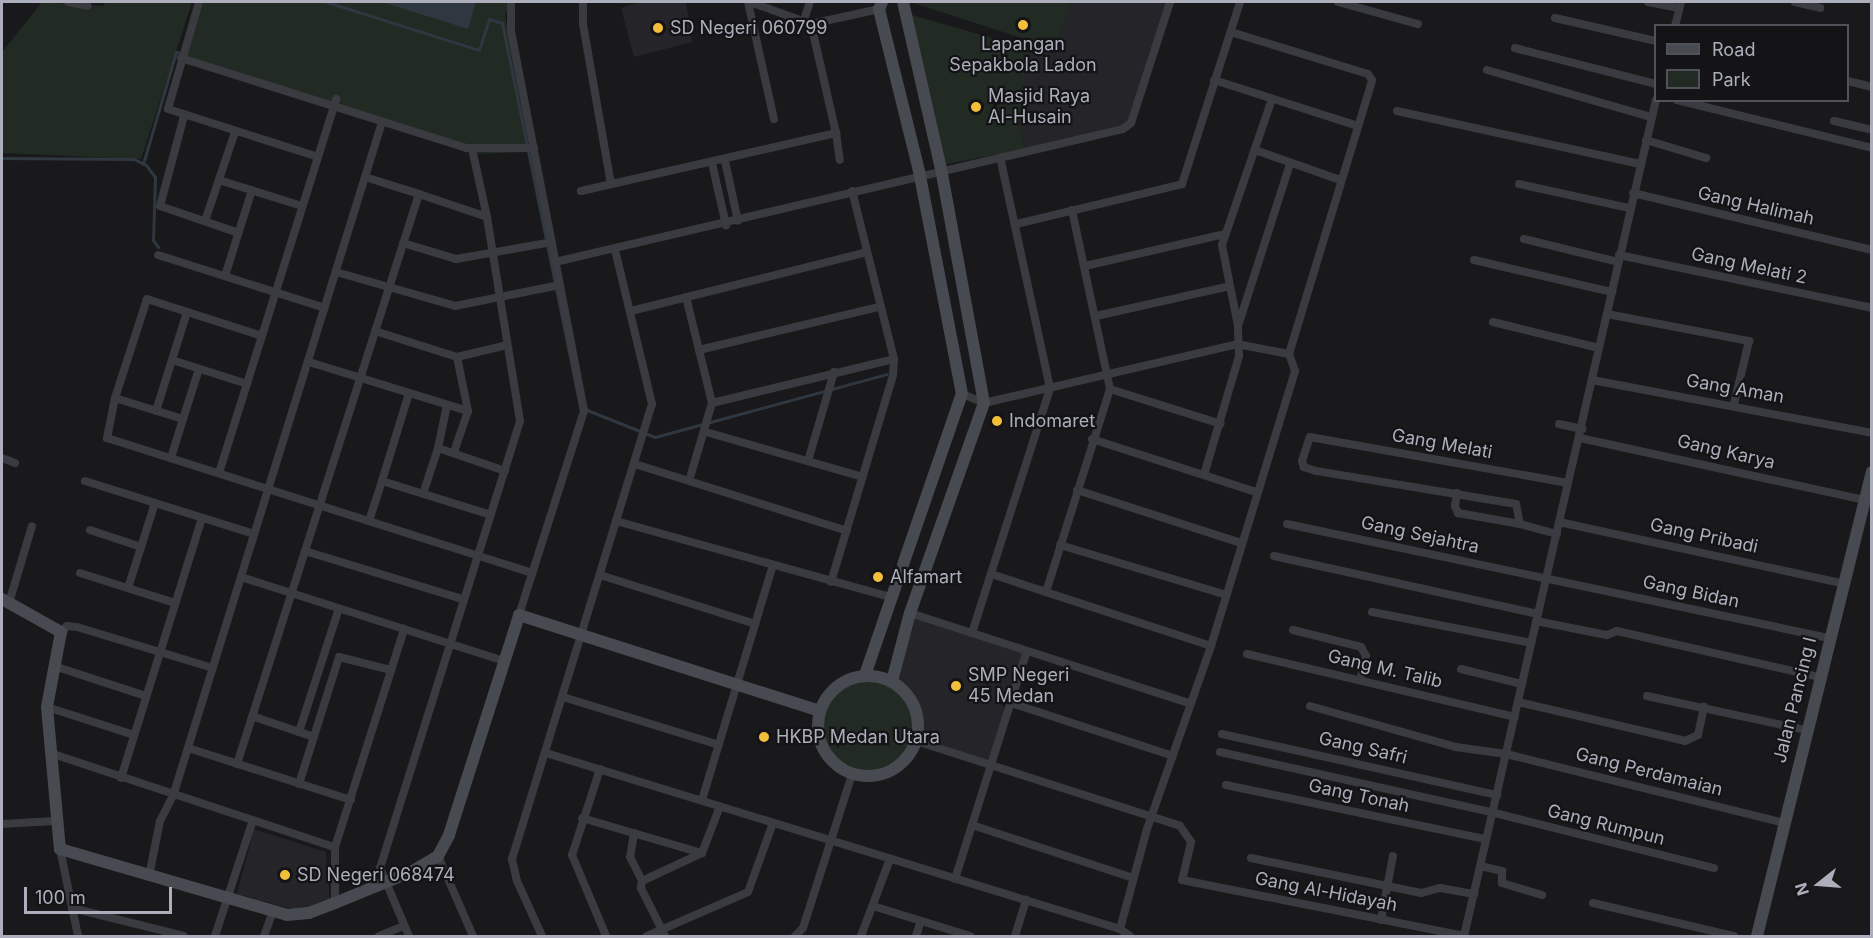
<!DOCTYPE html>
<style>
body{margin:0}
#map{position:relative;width:1873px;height:938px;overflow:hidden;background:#19191b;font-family:Inter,sans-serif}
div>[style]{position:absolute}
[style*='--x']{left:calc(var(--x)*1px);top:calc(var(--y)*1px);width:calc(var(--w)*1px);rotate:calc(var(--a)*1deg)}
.built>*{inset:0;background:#252529}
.green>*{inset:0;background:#212a23}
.round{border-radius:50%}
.water>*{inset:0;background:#2f3740}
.stream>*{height:3px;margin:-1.5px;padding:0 1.5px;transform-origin:1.5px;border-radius:1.5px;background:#2f3740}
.street>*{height:8px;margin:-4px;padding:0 4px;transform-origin:4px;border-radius:4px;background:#3a3b41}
.secondary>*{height:12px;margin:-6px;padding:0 6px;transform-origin:6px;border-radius:6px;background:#484a51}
.secondary>.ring{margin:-6px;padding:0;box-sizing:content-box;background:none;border:12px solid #484a51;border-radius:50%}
.dots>*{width:16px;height:16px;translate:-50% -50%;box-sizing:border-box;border:3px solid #141417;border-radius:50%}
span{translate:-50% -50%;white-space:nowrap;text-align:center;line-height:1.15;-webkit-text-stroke:4.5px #141417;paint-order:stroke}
.poi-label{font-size:18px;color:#acafbb}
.left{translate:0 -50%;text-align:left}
.street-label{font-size:18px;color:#acafbb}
.frame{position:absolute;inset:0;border:3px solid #acafbb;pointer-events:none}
.legend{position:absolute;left:1654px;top:24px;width:195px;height:78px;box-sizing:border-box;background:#141417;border:2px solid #515259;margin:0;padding:8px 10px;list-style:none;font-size:18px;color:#acafbb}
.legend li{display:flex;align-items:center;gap:12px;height:30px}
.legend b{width:30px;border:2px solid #515259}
.north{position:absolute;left:1789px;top:854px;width:60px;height:60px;-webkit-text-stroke:4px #141417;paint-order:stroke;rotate:253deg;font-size:16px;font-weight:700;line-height:24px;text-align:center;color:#acafbb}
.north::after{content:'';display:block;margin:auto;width:21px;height:27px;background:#acafbb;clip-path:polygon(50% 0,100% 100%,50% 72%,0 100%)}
.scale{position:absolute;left:24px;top:887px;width:148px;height:27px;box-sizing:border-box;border:3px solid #acafbb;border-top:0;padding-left:8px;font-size:18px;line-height:21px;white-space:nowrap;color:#acafbb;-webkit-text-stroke:4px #141417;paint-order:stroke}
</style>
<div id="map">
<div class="built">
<i style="clip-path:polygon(640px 2px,686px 2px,692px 42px,634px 57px,621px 8px)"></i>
<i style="clip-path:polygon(1069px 2px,1167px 2px,1127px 124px,1025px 149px,1019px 118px,1032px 43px,1056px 48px)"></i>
<i style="clip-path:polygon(912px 615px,1024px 653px,991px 766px,916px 741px,892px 681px)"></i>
<i style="clip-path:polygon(254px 829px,326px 852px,330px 901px,301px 911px,237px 894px)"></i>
</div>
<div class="green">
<i style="clip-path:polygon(42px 2px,103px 6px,105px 2px,192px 2px,141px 159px,2px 153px,2px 52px)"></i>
<i style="clip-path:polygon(202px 2px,510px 2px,505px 16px,530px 152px,474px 154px,185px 58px)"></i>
<i style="clip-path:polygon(910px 2px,1070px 2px,1056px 49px)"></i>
<i style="clip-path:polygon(908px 14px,1031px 49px,1019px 118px,1025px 149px,942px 165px)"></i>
<i class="round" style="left:818px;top:676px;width:100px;height:100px"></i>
</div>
<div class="water">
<i style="clip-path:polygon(382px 2px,476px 2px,468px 29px)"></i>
</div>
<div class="stream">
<i style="--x:327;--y:2;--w:159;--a:17.5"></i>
<i style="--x:479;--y:50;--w:33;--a:-72"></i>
<i style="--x:489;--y:19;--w:14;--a:17"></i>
<i style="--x:502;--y:23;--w:393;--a:78.5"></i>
<i style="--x:2;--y:158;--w:132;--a:0.4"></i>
<i style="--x:134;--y:159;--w:13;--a:27"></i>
<i style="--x:146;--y:165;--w:15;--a:53"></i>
<i style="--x:155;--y:177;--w:63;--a:91.8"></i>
<i style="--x:153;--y:240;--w:9;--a:54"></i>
<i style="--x:143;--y:164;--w:117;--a:-73.6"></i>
<i style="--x:176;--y:52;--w:6;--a:18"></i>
<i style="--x:587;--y:410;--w:73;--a:21.7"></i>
<i style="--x:655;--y:437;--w:240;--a:-15.2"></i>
</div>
<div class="street">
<i style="--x:68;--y:2;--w:20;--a:11"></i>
<i style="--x:199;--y:2;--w:111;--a:106.2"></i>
<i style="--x:168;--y:109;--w:157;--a:17.7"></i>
<i style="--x:511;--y:2;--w:29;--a:90"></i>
<i style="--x:511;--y:31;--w:387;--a:79.1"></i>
<i style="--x:584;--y:411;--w:214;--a:107.7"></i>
<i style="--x:583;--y:2;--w:22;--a:90"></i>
<i style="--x:583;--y:24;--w:162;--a:80.1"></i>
<i style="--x:748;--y:2;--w:120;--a:77.5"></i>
<i style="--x:750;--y:2;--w:65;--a:19.8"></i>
<i style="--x:811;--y:24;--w:70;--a:-12.4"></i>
<i style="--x:1338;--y:2;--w:83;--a:15.4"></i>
<i style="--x:1648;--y:2;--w:32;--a:11"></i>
<i style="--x:1795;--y:2;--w:26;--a:13"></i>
<i style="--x:1555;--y:18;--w:104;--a:12.8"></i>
<i style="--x:804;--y:20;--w:19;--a:-72"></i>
<i style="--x:1675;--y:26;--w:25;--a:-76"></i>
<i style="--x:1515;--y:48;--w:146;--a:14.3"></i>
<i style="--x:181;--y:58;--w:300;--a:17.5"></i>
<i style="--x:467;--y:148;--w:67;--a:0"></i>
<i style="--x:1487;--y:70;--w:171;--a:16"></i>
<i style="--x:1214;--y:80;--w:151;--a:17.7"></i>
<i style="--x:1848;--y:81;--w:25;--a:14"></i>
<i style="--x:1677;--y:100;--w:201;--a:13.8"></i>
<i style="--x:1397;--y:111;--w:250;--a:12.3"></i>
<i style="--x:184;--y:116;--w:93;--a:104.9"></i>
<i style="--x:160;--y:206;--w:83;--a:18.9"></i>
<i style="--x:1834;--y:121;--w:39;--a:13"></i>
<i style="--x:836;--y:133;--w:27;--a:82"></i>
<i style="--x:1646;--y:140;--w:63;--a:16.7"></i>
<i style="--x:1255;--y:150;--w:90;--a:19.4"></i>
<i style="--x:725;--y:161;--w:61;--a:77.8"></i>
<i style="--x:712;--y:163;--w:64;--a:77.3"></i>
<i style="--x:365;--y:177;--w:57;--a:17.5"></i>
<i style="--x:219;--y:180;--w:87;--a:17.4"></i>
<i style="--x:1519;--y:184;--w:113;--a:12.3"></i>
<i style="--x:581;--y:191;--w:262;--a:-12.8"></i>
<i style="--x:836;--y:133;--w:112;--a:-102.9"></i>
<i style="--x:1633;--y:193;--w:246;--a:13.4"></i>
<i style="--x:205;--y:221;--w:94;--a:-71.4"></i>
<i style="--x:1016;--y:224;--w:171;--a:-13.5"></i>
<i style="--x:1182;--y:184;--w:191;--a:-72.3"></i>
<i style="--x:1524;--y:239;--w:97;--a:13.7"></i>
<i style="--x:403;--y:243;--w:55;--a:16.8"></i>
<i style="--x:456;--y:259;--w:97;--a:-10"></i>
<i style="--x:158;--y:255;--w:175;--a:17.6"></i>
<i style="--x:1619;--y:255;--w:258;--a:11.8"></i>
<i style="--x:1474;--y:260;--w:142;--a:13.1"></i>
<i style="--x:555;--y:262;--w:583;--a:-13.18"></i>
<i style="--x:1123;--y:129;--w:10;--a:-37"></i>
<i style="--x:1131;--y:123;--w:127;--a:-72.1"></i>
<i style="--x:1085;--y:266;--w:144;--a:-12.9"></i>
<i style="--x:336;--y:272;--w:124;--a:15.9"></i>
<i style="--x:455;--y:306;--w:107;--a:-11.3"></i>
<i style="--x:225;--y:276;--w:90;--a:-72.6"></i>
<i style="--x:686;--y:297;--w:109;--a:76.2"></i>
<i style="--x:712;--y:403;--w:81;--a:106.4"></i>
<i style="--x:631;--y:311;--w:240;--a:-14"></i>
<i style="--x:1607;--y:314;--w:145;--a:10.8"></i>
<i style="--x:1749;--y:341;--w:65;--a:103.4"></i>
<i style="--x:1096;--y:316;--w:137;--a:-12.6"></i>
<i style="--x:1493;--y:322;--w:109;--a:13.8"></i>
<i style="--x:1238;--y:326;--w:83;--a:-101.2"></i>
<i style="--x:1222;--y:245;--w:154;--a:-71.1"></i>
<i style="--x:375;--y:331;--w:86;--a:17.6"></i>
<i style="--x:457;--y:357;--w:51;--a:-13.5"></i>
<i style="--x:262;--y:336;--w:121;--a:-162.2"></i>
<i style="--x:147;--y:299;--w:104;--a:107.9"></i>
<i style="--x:115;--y:398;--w:41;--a:101.3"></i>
<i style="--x:107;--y:438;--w:446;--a:17.6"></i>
<i style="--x:699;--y:350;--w:184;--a:-13.5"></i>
<i style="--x:172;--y:360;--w:79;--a:17.7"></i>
<i style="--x:309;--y:362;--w:166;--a:17.1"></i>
<i style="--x:468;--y:411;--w:55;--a:-101.5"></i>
<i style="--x:1592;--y:380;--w:285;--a:10.7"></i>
<i style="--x:1110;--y:389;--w:116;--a:17.5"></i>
<i style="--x:962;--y:394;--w:24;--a:22"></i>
<i style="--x:984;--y:403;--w:260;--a:-13.1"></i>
<i style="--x:1237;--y:344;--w:53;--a:10.9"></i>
<i style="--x:115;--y:398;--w:71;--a:17.2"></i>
<i style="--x:183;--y:419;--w:41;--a:107.1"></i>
<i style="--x:712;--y:403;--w:187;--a:-13.6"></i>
<i style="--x:447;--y:405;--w:44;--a:101.8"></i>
<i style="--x:438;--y:448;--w:71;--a:18.9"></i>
<i style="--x:156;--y:411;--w:104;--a:-72.6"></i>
<i style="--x:183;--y:419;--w:52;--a:-72.3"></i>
<i style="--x:1559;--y:424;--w:24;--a:12"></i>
<i style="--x:706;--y:432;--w:163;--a:16"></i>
<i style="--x:1580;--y:438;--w:292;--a:12.3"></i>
<i style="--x:1092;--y:439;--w:172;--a:17.9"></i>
<i style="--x:454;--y:452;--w:43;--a:-71.1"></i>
<i style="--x:2;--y:458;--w:14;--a:21"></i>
<i style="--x:808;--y:461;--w:93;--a:-73.7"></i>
<i style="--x:635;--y:464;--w:222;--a:17.5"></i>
<i style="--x:219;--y:473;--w:392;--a:-72.6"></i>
<i style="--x:1204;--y:475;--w:124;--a:-73.6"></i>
<i style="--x:1239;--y:356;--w:30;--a:-92"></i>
<i style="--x:1238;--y:326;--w:170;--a:-72.2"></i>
<i style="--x:85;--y:481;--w:177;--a:17.4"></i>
<i style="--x:382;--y:481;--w:92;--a:-72.9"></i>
<i style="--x:1077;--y:490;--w:172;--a:17.9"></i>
<i style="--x:1457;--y:493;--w:13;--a:99"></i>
<i style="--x:1455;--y:506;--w:8;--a:67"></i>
<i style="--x:1458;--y:513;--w:63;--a:10.1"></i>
<i style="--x:423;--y:494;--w:48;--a:-71.9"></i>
<i style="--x:369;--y:521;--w:42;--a:-72"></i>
<i style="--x:382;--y:481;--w:114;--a:17.3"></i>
<i style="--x:616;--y:521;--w:288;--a:15.5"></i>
<i style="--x:1559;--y:522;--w:289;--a:12.2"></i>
<i style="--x:1287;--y:524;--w:554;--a:11.88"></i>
<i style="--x:90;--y:530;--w:54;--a:18.4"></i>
<i style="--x:1557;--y:534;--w:38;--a:-165"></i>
<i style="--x:1520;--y:524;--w:20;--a:-101"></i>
<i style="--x:1516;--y:504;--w:203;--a:-170.6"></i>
<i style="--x:1316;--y:471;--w:13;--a:-162"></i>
<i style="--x:1304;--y:467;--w:6;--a:-108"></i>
<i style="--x:1302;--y:461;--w:25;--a:-72"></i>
<i style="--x:1310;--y:437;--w:262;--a:10.1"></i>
<i style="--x:1060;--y:545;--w:174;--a:16.7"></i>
<i style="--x:305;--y:551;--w:164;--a:17"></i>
<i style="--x:1274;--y:556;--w:270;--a:12.4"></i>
<i style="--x:80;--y:573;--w:100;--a:17.5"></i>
<i style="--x:991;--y:574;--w:231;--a:18.1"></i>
<i style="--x:600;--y:575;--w:163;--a:17.5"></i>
<i style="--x:241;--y:577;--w:277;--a:17.7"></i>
<i style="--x:831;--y:582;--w:216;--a:-73.3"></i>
<i style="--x:893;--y:375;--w:16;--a:-86"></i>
<i style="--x:894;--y:359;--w:173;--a:-104"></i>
<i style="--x:128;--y:588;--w:89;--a:-72.4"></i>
<i style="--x:1046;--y:592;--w:213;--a:-72.5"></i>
<i style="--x:1110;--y:389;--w:183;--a:-102"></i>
<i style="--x:9;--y:603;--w:80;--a:-73.4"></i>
<i style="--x:1372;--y:612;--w:162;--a:11"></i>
<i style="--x:910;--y:613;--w:295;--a:17.9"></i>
<i style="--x:1536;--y:621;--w:72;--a:11.2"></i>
<i style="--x:1607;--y:635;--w:11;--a:-22"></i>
<i style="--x:1617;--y:631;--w:208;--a:12.8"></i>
<i style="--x:1293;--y:630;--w:70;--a:14"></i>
<i style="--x:1361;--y:647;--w:10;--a:61"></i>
<i style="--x:1366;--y:656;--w:25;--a:104"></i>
<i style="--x:61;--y:632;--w:8;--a:-45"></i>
<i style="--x:67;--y:626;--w:10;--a:6"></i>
<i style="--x:77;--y:627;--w:142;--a:16.8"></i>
<i style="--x:972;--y:633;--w:257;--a:-72.3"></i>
<i style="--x:1050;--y:388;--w:236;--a:-102.2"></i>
<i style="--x:1247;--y:654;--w:275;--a:13.2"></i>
<i style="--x:54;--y:666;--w:97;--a:18.1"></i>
<i style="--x:1461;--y:669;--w:63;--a:13.8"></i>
<i style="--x:1647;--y:696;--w:163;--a:12.1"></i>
<i style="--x:563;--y:697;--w:163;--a:17.1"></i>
<i style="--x:1518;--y:702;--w:171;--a:13.1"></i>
<i style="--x:1685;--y:741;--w:14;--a:-25"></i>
<i style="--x:1698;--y:735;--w:29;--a:-78"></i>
<i style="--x:1011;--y:703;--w:170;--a:18.1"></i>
<i style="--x:1310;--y:706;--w:152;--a:15.7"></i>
<i style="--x:1456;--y:747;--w:50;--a:8"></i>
<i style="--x:1506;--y:754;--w:286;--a:13.9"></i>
<i style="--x:47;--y:707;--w:91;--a:17.8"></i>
<i style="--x:252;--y:716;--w:65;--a:18.7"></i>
<i style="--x:299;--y:732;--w:130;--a:-72.1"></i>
<i style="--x:1222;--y:734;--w:282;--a:12.5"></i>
<i style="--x:916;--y:741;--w:277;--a:17.8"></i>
<i style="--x:1180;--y:826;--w:19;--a:55"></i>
<i style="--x:1191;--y:842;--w:39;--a:103"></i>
<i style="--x:1182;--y:880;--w:288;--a:11.2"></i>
<i style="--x:188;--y:748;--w:171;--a:17.7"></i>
<i style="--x:1220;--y:752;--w:278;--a:12.5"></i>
<i style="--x:1491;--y:812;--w:230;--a:14.1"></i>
<i style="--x:50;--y:753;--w:300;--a:18.3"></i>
<i style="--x:546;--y:753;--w:600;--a:17.05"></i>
<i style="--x:1120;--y:929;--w:12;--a:35"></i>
<i style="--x:237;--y:764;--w:598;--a:-72.29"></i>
<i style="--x:419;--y:194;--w:72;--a:18.7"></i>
<i style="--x:600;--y:769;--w:90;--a:108"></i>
<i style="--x:572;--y:855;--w:88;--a:67.2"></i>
<i style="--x:121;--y:778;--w:272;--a:-72.7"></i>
<i style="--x:299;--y:784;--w:133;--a:-72.5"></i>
<i style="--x:339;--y:657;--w:54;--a:14"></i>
<i style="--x:1226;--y:785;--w:265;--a:11.8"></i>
<i style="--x:702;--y:800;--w:245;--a:-73.2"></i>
<i style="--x:582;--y:818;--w:125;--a:16.3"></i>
<i style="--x:2;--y:824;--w:53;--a:-3.2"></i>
<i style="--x:972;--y:825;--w:169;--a:18.2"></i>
<i style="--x:634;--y:833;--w:24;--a:99"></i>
<i style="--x:630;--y:857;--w:27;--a:63"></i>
<i style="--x:60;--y:849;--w:89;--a:78.3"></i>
<i style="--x:438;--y:856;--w:87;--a:66.4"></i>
<i style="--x:1251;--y:858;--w:174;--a:11.6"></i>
<i style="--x:1421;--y:893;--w:20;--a:-15"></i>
<i style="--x:1440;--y:888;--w:35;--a:10"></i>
<i style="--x:1480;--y:866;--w:23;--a:13"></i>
<i style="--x:1502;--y:871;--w:12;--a:90"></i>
<i style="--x:1502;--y:883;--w:42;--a:16.7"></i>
<i style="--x:149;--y:876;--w:56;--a:-78.7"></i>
<i style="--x:160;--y:821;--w:28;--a:-63"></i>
<i style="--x:173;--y:796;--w:706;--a:-72.77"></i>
<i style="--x:955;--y:879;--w:239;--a:-72.5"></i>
<i style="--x:335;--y:903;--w:56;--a:-90"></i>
<i style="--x:335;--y:847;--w:229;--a:-72.4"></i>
<i style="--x:1593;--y:903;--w:145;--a:13.2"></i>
<i style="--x:873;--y:906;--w:102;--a:17.2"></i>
<i style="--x:72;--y:908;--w:115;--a:14"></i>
<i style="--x:1381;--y:920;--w:65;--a:-79.4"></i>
<i style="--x:1120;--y:929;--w:104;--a:-74.9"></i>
<i style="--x:1147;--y:829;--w:194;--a:-70.7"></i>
<i style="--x:1211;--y:646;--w:288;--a:-73"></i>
<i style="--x:1295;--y:371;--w:18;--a:-109"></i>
<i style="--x:1289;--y:354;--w:286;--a:-73.1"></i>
<i style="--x:1372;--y:80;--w:7;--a:-124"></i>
<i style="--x:1368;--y:74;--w:143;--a:-163"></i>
<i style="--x:215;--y:936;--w:122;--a:-71.9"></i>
<i style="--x:264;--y:936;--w:27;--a:-70"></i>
<i style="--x:379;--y:936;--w:27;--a:-22"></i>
<i style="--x:409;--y:936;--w:74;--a:-113.1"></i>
<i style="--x:380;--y:868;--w:468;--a:-72.6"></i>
<i style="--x:520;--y:421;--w:207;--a:-99.2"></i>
<i style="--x:487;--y:217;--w:70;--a:-102.4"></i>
<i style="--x:542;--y:936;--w:60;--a:-114.4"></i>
<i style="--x:517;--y:881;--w:23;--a:-103"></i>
<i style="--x:512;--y:859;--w:476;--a:-72.9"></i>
<i style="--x:652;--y:404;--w:158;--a:-103.5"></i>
<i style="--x:647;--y:936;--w:110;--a:-23.5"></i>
<i style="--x:748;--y:892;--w:73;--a:-70.1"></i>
<i style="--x:665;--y:936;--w:54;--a:-116.6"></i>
<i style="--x:641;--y:888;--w:7;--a:-82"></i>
<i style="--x:642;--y:881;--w:66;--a:-25"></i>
<i style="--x:702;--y:853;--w:50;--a:-69"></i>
<i style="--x:795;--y:936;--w:11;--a:-45"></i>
<i style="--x:803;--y:928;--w:162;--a:-72.3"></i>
<i style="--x:861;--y:936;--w:82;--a:-69.4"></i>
<i style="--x:916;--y:936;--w:16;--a:-72"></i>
<i style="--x:1015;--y:936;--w:38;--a:-73"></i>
<i style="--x:1464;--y:936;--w:858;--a:-77.07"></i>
</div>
<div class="secondary">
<i style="--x:2;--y:599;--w:68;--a:29.2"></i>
<i style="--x:61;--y:632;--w:76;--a:100.6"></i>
<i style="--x:47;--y:707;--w:143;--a:84.8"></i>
<i style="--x:60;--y:849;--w:236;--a:16.2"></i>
<i style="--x:287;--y:915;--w:22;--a:-5"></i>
<i style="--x:309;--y:913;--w:28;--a:-21"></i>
<i style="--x:335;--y:903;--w:84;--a:-22.3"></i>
<i style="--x:413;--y:871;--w:29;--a:-31"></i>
<i style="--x:438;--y:856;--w:24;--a:-62"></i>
<i style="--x:449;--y:835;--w:231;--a:-72.3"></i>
<i style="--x:519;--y:615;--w:316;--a:17.7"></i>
<i style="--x:865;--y:675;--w:297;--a:-71"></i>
<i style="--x:962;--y:394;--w:223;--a:-100.9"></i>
<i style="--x:920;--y:175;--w:171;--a:-103.9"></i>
<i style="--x:879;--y:9;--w:8;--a:-67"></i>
<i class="ring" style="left:818px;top:676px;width:88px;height:88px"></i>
<i style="--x:892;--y:681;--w:70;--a:-75.2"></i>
<i style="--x:910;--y:613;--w:223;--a:-70.6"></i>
<i style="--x:984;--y:403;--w:238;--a:-100.4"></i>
<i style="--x:941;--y:169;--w:171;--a:-102.8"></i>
<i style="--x:1757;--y:936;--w:478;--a:-76.1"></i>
</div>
<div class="dots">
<i style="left:1023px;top:25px;background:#f3bf3a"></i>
<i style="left:658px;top:28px;background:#f3bf3a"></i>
<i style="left:976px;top:107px;background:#f3bf3a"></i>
<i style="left:997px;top:421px;background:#f3bf3a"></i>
<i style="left:878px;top:577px;background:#f3bf3a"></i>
<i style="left:956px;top:686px;background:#f3bf3a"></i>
<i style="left:764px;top:737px;background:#f3bf3a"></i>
<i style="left:285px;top:875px;background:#f3bf3a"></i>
</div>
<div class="poi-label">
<span class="left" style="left:670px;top:28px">SD Negeri 060799</span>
<span style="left:1023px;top:55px">Lapangan<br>Sepakbola Ladon</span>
<span class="left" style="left:988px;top:107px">Masjid Raya<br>Al-Husain</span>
<span class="left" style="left:1009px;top:421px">Indomaret</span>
<span class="left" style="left:890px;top:577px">Alfamart</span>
<span class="left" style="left:968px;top:686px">SMP Negeri<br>45 Medan</span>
<span class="left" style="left:776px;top:737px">HKBP Medan Utara</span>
<span class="left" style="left:297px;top:875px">SD Negeri 068474</span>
</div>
<div class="street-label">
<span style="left:1756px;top:206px;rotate:13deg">Gang Halimah</span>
<span style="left:1749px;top:266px;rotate:12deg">Gang Melati 2</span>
<span style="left:1735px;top:389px;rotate:10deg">Gang Aman</span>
<span style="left:1442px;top:444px;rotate:10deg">Gang Melati</span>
<span style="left:1726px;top:452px;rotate:13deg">Gang Karya</span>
<span style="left:1420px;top:535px;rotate:12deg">Gang Sejahtra</span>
<span style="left:1704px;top:536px;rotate:12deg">Gang Pribadi</span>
<span style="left:1691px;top:592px;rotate:12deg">Gang Bidan</span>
<span style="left:1385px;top:669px;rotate:13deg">Gang M. Talib</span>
<span style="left:1795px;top:700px;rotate:-76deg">Jalan Pancing I</span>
<span style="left:1363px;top:748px;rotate:13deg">Gang Safri</span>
<span style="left:1649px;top:772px;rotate:14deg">Gang Perdamaian</span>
<span style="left:1359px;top:796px;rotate:12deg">Gang Tonah</span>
<span style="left:1606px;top:825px;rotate:14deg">Gang Rumpun</span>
<span style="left:1326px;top:892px;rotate:11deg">Gang Al-Hidayah</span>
</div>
<div class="frame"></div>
<ul class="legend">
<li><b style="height:8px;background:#484a51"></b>Road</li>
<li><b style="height:16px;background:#212a23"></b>Park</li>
</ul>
<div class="north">N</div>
<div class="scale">100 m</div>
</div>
